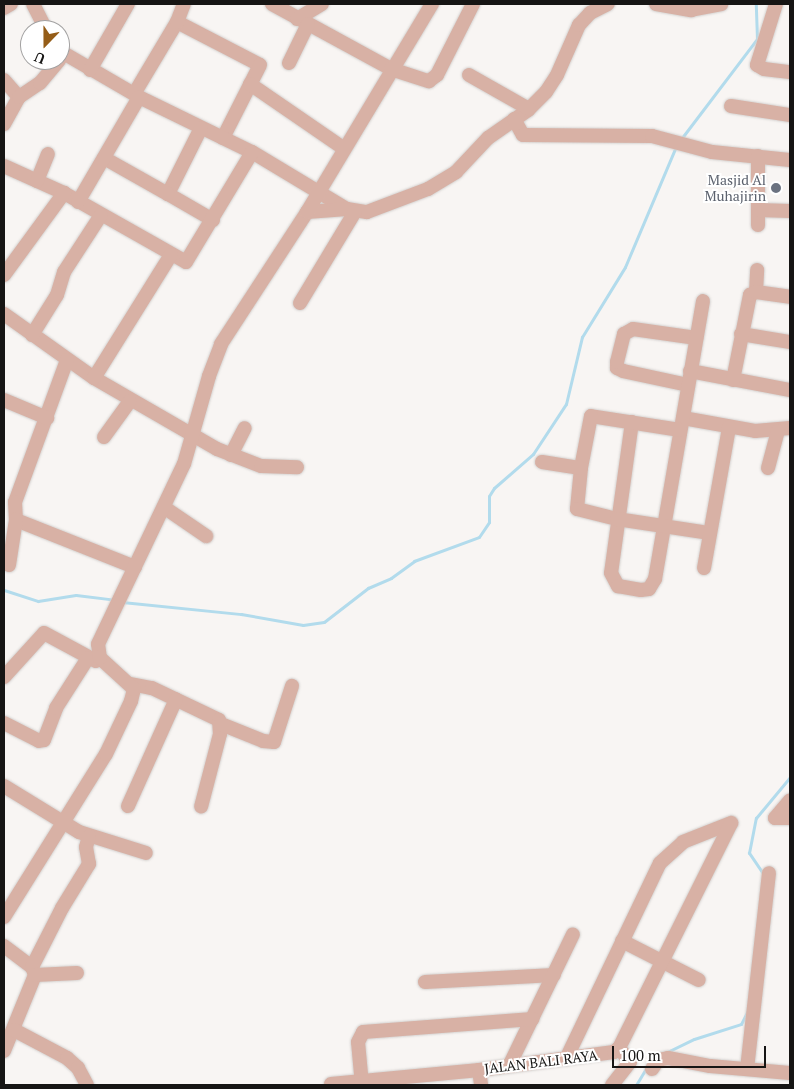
<!DOCTYPE html>
<style>
body{margin:0}
#map{position:relative;width:794px;height:1089px;overflow:hidden;background:#f8f5f3;font-family:"PT Serif",serif}
div>[style]{position:absolute}
[style*='--x']{left:calc(var(--x)*1px);top:calc(var(--y)*1px);width:calc(var(--w)*1px);rotate:calc(var(--a)*1deg)}
.stream>*{height:3px;margin:-1.5px;padding:0 1.5px;transform-origin:1.5px;border-radius:1.5px;background:#b2dbec}
.roads{filter:drop-shadow(0 0 1px #d4d1cf) drop-shadow(0 0 1px #d4d1cf)}
.minor>*{height:14px;margin:-7px;padding:0 7px;transform-origin:7px;border-radius:7px;background:#d8b1a5}
.dots>*{width:14px;height:14px;translate:-50% -50%;box-sizing:border-box;border:2px solid #fff;border-radius:50%}
span{translate:-50% -50%;white-space:nowrap;text-align:center;line-height:1.15;-webkit-text-stroke:4px #fff;paint-order:stroke}
.worship-label{font-size:14px;color:#5b616d}
.right{translate:-100% -50%;text-align:right}
.street-label{font-size:14px;color:#161514}
.frame{position:absolute;inset:0;border:5px solid #161514;pointer-events:none}
.north{position:absolute;left:20px;top:20px;width:50px;height:50px;box-sizing:border-box;background:#fff;border:1px solid #a2a1a1;border-radius:50%;rotate:202deg;font-size:14px;font-weight:700;line-height:20px;text-align:center;color:#161514}
.north::after{content:'';display:block;margin:auto;width:18px;height:22px;background:#955d18;clip-path:polygon(50% 0,100% 100%,50% 72%,0 100%)}
.scale{position:absolute;left:612px;top:1046px;width:154px;height:22px;box-sizing:border-box;border:2px solid #161514;border-top:0;padding-left:6px;font-size:15px;line-height:18px;white-space:nowrap;color:#161514;-webkit-text-stroke:4px #fff;paint-order:stroke}
</style>
<div id="map">
<div class="stream">
<i style="--x:681;--y:139;--w:126;--a:-52.8"></i>
<i style="--x:757;--y:39;--w:35;--a:-92"></i>
<i style="--x:4;--y:590;--w:36;--a:18"></i>
<i style="--x:38;--y:601;--w:38;--a:-9"></i>
<i style="--x:76;--y:595;--w:38;--a:7"></i>
<i style="--x:122;--y:602;--w:120;--a:5.8"></i>
<i style="--x:241;--y:614;--w:63;--a:10.1"></i>
<i style="--x:303;--y:625;--w:21;--a:-8"></i>
<i style="--x:324;--y:622;--w:56;--a:-37.7"></i>
<i style="--x:368;--y:588;--w:25;--a:-23"></i>
<i style="--x:391;--y:578;--w:29;--a:-36"></i>
<i style="--x:414;--y:561;--w:69;--a:-20.3"></i>
<i style="--x:479;--y:537;--w:18;--a:-56"></i>
<i style="--x:489;--y:522;--w:26;--a:-90"></i>
<i style="--x:489;--y:496;--w:9;--a:-58"></i>
<i style="--x:494;--y:488;--w:52;--a:-41.1"></i>
<i style="--x:533;--y:454;--w:60;--a:-56.6"></i>
<i style="--x:566;--y:404;--w:69;--a:-76.6"></i>
<i style="--x:582;--y:337;--w:82;--a:-58.4"></i>
<i style="--x:625;--y:267;--w:131;--a:-67.1"></i>
<i style="--x:764;--y:875;--w:27;--a:-124"></i>
<i style="--x:749;--y:853;--w:36;--a:-79"></i>
<i style="--x:756;--y:818;--w:53;--a:-50.3"></i>
<i style="--x:663;--y:1054;--w:34;--a:-26"></i>
<i style="--x:694;--y:1039;--w:49;--a:-17.7"></i>
<i style="--x:741;--y:1024;--w:16;--a:-63"></i>
<i style="--x:636;--y:1085;--w:21;--a:-59"></i>
</div>
<div class="roads">
<div class="minor">
<i style="--x:33;--y:4;--w:29;--a:63"></i>
<i style="--x:272;--y:4;--w:136;--a:28.6"></i>
<i style="--x:391;--y:69;--w:40;--a:18"></i>
<i style="--x:429;--y:81;--w:10;--a:-37"></i>
<i style="--x:437;--y:75;--w:80;--a:-63.1"></i>
<i style="--x:656;--y:4;--w:36;--a:10"></i>
<i style="--x:691;--y:10;--w:31;--a:-11"></i>
<i style="--x:776;--y:4;--w:64;--a:107.3"></i>
<i style="--x:757;--y:65;--w:8;--a:30"></i>
<i style="--x:764;--y:69;--w:26;--a:7"></i>
<i style="--x:4;--y:8;--w:8;--a:-30"></i>
<i style="--x:297;--y:19;--w:29;--a:-31"></i>
<i style="--x:177;--y:22;--w:93;--a:27.4"></i>
<i style="--x:260;--y:65;--w:82;--a:116.9"></i>
<i style="--x:60;--y:51;--w:91;--a:30.2"></i>
<i style="--x:139;--y:97;--w:126;--a:26"></i>
<i style="--x:252;--y:152;--w:111;--a:31"></i>
<i style="--x:347;--y:209;--w:20;--a:9"></i>
<i style="--x:367;--y:212;--w:65;--a:-20.7"></i>
<i style="--x:428;--y:189;--w:33;--a:-31"></i>
<i style="--x:456;--y:172;--w:47;--a:-46.7"></i>
<i style="--x:488;--y:138;--w:49;--a:-35"></i>
<i style="--x:528;--y:110;--w:25;--a:-45"></i>
<i style="--x:546;--y:92;--w:20;--a:-57"></i>
<i style="--x:557;--y:75;--w:55;--a:-66.3"></i>
<i style="--x:579;--y:25;--w:16;--a:-47"></i>
<i style="--x:590;--y:13;--w:20;--a:-27"></i>
<i style="--x:289;--y:63;--w:43;--a:-64"></i>
<i style="--x:90;--y:70;--w:76;--a:-60.1"></i>
<i style="--x:469;--y:75;--w:69;--a:29.5"></i>
<i style="--x:4;--y:80;--w:23;--a:49"></i>
<i style="--x:250;--y:84;--w:113;--a:34.5"></i>
<i style="--x:134;--y:94;--w:84;--a:-59.2"></i>
<i style="--x:177;--y:22;--w:19;--a:-69"></i>
<i style="--x:731;--y:106;--w:60;--a:8.7"></i>
<i style="--x:514;--y:119;--w:18;--a:61"></i>
<i style="--x:523;--y:135;--w:129;--a:0.4"></i>
<i style="--x:652;--y:136;--w:62;--a:14.9"></i>
<i style="--x:712;--y:152;--w:78;--a:5.9"></i>
<i style="--x:4;--y:124;--w:31;--a:-61"></i>
<i style="--x:19;--y:97;--w:25;--a:-34"></i>
<i style="--x:40;--y:83;--w:30;--a:-50"></i>
<i style="--x:201;--y:128;--w:74;--a:116.6"></i>
<i style="--x:168;--y:194;--w:52;--a:30"></i>
<i style="--x:758;--y:156;--w:69;--a:90"></i>
<i style="--x:104;--y:158;--w:73;--a:29.4"></i>
<i style="--x:4;--y:166;--w:66;--a:24.2"></i>
<i style="--x:64;--y:193;--w:140;--a:29.5"></i>
<i style="--x:186;--y:262;--w:128;--a:-59"></i>
<i style="--x:37;--y:181;--w:29;--a:-68"></i>
<i style="--x:78;--y:202;--w:121;--a:-59.8"></i>
<i style="--x:758;--y:210;--w:32;--a:2"></i>
<i style="--x:307;--y:212;--w:40;--a:-4.3"></i>
<i style="--x:4;--y:275;--w:102;--a:-53.8"></i>
<i style="--x:756;--y:292;--w:22;--a:-87"></i>
<i style="--x:300;--y:303;--w:106;--a:-58.9"></i>
<i style="--x:4;--y:314;--w:110;--a:35.4"></i>
<i style="--x:94;--y:378;--w:142;--a:30"></i>
<i style="--x:217;--y:449;--w:47;--a:21.1"></i>
<i style="--x:261;--y:466;--w:36;--a:2"></i>
<i style="--x:741;--y:334;--w:50;--a:9.3"></i>
<i style="--x:32;--y:335;--w:47;--a:-58"></i>
<i style="--x:57;--y:295;--w:24;--a:-73"></i>
<i style="--x:64;--y:272;--w:68;--a:-57"></i>
<i style="--x:67;--y:360;--w:151;--a:110.1"></i>
<i style="--x:15;--y:502;--w:18;--a:87"></i>
<i style="--x:16;--y:520;--w:128;--a:21.6"></i>
<i style="--x:690;--y:371;--w:102;--a:10.8"></i>
<i style="--x:94;--y:378;--w:145;--a:-58"></i>
<i style="--x:733;--y:380;--w:87;--a:-78.7"></i>
<i style="--x:750;--y:295;--w:7;--a:-27"></i>
<i style="--x:756;--y:292;--w:34;--a:8"></i>
<i style="--x:688;--y:385;--w:66;--a:-167.8"></i>
<i style="--x:623;--y:371;--w:7;--a:-153"></i>
<i style="--x:617;--y:368;--w:6;--a:-90"></i>
<i style="--x:617;--y:362;--w:29;--a:-76"></i>
<i style="--x:624;--y:334;--w:10;--a:-29"></i>
<i style="--x:633;--y:329;--w:64;--a:8.1"></i>
<i style="--x:4;--y:400;--w:47;--a:22.7"></i>
<i style="--x:683;--y:418;--w:73;--a:10.2"></i>
<i style="--x:755;--y:431;--w:35;--a:-5"></i>
<i style="--x:632;--y:422;--w:152;--a:97.9"></i>
<i style="--x:611;--y:573;--w:15;--a:62"></i>
<i style="--x:618;--y:586;--w:23;--a:10"></i>
<i style="--x:641;--y:590;--w:8;--a:-7"></i>
<i style="--x:649;--y:589;--w:12;--a:-59"></i>
<i style="--x:655;--y:579;--w:282;--a:-80.2"></i>
<i style="--x:680;--y:430;--w:90;--a:-171.1"></i>
<i style="--x:591;--y:416;--w:53;--a:100.9"></i>
<i style="--x:581;--y:468;--w:41;--a:95.6"></i>
<i style="--x:577;--y:509;--w:41;--a:14"></i>
<i style="--x:617;--y:519;--w:94;--a:8.6"></i>
<i style="--x:104;--y:437;--w:44;--a:-54.2"></i>
<i style="--x:231;--y:455;--w:30;--a:-63"></i>
<i style="--x:542;--y:462;--w:39;--a:9"></i>
<i style="--x:768;--y:468;--w:38;--a:-75"></i>
<i style="--x:165;--y:508;--w:50;--a:34.3"></i>
<i style="--x:9;--y:565;--w:46;--a:-81.2"></i>
<i style="--x:704;--y:568;--w:143;--a:-79.9"></i>
<i style="--x:4;--y:677;--w:59;--a:-47.7"></i>
<i style="--x:44;--y:633;--w:59;--a:28.3"></i>
<i style="--x:131;--y:684;--w:21;--a:11"></i>
<i style="--x:152;--y:688;--w:74;--a:25.5"></i>
<i style="--x:219;--y:720;--w:14;--a:86"></i>
<i style="--x:220;--y:734;--w:75;--a:104.6"></i>
<i style="--x:4;--y:723;--w:39;--a:27"></i>
<i style="--x:39;--y:741;--w:5;--a:-11"></i>
<i style="--x:44;--y:740;--w:34;--a:-69"></i>
<i style="--x:56;--y:708;--w:59;--a:-57.4"></i>
<i style="--x:221;--y:724;--w:45;--a:22"></i>
<i style="--x:263;--y:741;--w:11;--a:5"></i>
<i style="--x:274;--y:742;--w:59;--a:-72.2"></i>
<i style="--x:4;--y:786;--w:88;--a:31.5"></i>
<i style="--x:79;--y:832;--w:70;--a:17.4"></i>
<i style="--x:128;--y:806;--w:117;--a:-65.8"></i>
<i style="--x:775;--y:818;--w:23;--a:-50"></i>
<i style="--x:775;--y:818;--w:15;--a:0"></i>
<i style="--x:4;--y:917;--w:192;--a:-58"></i>
<i style="--x:106;--y:754;--w:59;--a:-64.7"></i>
<i style="--x:131;--y:701;--w:12;--a:-76"></i>
<i style="--x:134;--y:689;--w:46;--a:-137.6"></i>
<i style="--x:100;--y:658;--w:14;--a:-98"></i>
<i style="--x:98;--y:644;--w:199;--a:-64.5"></i>
<i style="--x:184;--y:464;--w:91;--a:-74.1"></i>
<i style="--x:209;--y:376;--w:34;--a:-69"></i>
<i style="--x:221;--y:344;--w:158;--a:-56.9"></i>
<i style="--x:307;--y:212;--w:243;--a:-59"></i>
<i style="--x:622;--y:941;--w:86;--a:26.9"></i>
<i style="--x:4;--y:946;--w:35;--a:37"></i>
<i style="--x:32;--y:967;--w:9;--a:69"></i>
<i style="--x:35;--y:975;--w:82;--a:112.2"></i>
<i style="--x:32;--y:967;--w:66;--a:-63"></i>
<i style="--x:62;--y:908;--w:52;--a:-58.5"></i>
<i style="--x:89;--y:864;--w:17;--a:-100"></i>
<i style="--x:86;--y:847;--w:11;--a:-75"></i>
<i style="--x:35;--y:975;--w:42;--a:-2.7"></i>
<i style="--x:425;--y:982;--w:129;--a:-3.1"></i>
<i style="--x:14;--y:1030;--w:60;--a:27.8"></i>
<i style="--x:67;--y:1058;--w:15;--a:42"></i>
<i style="--x:78;--y:1068;--w:19;--a:62"></i>
<i style="--x:566;--y:1059;--w:217;--a:-64.4"></i>
<i style="--x:660;--y:863;--w:31;--a:-42"></i>
<i style="--x:683;--y:842;--w:52;--a:-21.6"></i>
<i style="--x:510;--y:1064;--w:144;--a:-64.1"></i>
<i style="--x:652;--y:1069;--w:11;--a:-56"></i>
<i style="--x:658;--y:1060;--w:10;--a:-11"></i>
<i style="--x:668;--y:1058;--w:43;--a:10.8"></i>
<i style="--x:710;--y:1066;--w:80;--a:5"></i>
<i style="--x:747;--y:1069;--w:197;--a:-83.6"></i>
<i style="--x:479;--y:1070;--w:15;--a:82"></i>
<i style="--x:331;--y:1084;--w:149;--a:-5.4"></i>
<i style="--x:479;--y:1070;--w:136;--a:-7.6"></i>
<i style="--x:614;--y:1052;--w:6;--a:-39"></i>
<i style="--x:619;--y:1048;--w:251;--a:-63.5"></i>
<i style="--x:362;--y:1085;--w:43;--a:-95.3"></i>
<i style="--x:358;--y:1042;--w:11;--a:-63"></i>
<i style="--x:363;--y:1032;--w:170;--a:-4.4"></i>
<i style="--x:612;--y:1085;--w:29;--a:-52"></i>
<i style="--x:630;--y:1062;--w:18;--a:-128"></i>
</div>
</div>
<div class="dots">
<i style="left:776px;top:188px;background:#6b7280"></i>
</div>
<div class="worship-label">
<span class="right" style="left:766px;top:188px">Masjid Al<br>Muhajirin</span>
</div>
<div class="street-label">
<span style="left:541px;top:1062px;rotate:-7deg">JALAN BALI RAYA</span>
</div>
<div class="frame"></div>
<div class="north">U</div>
<div class="scale">100 m</div>
</div>
